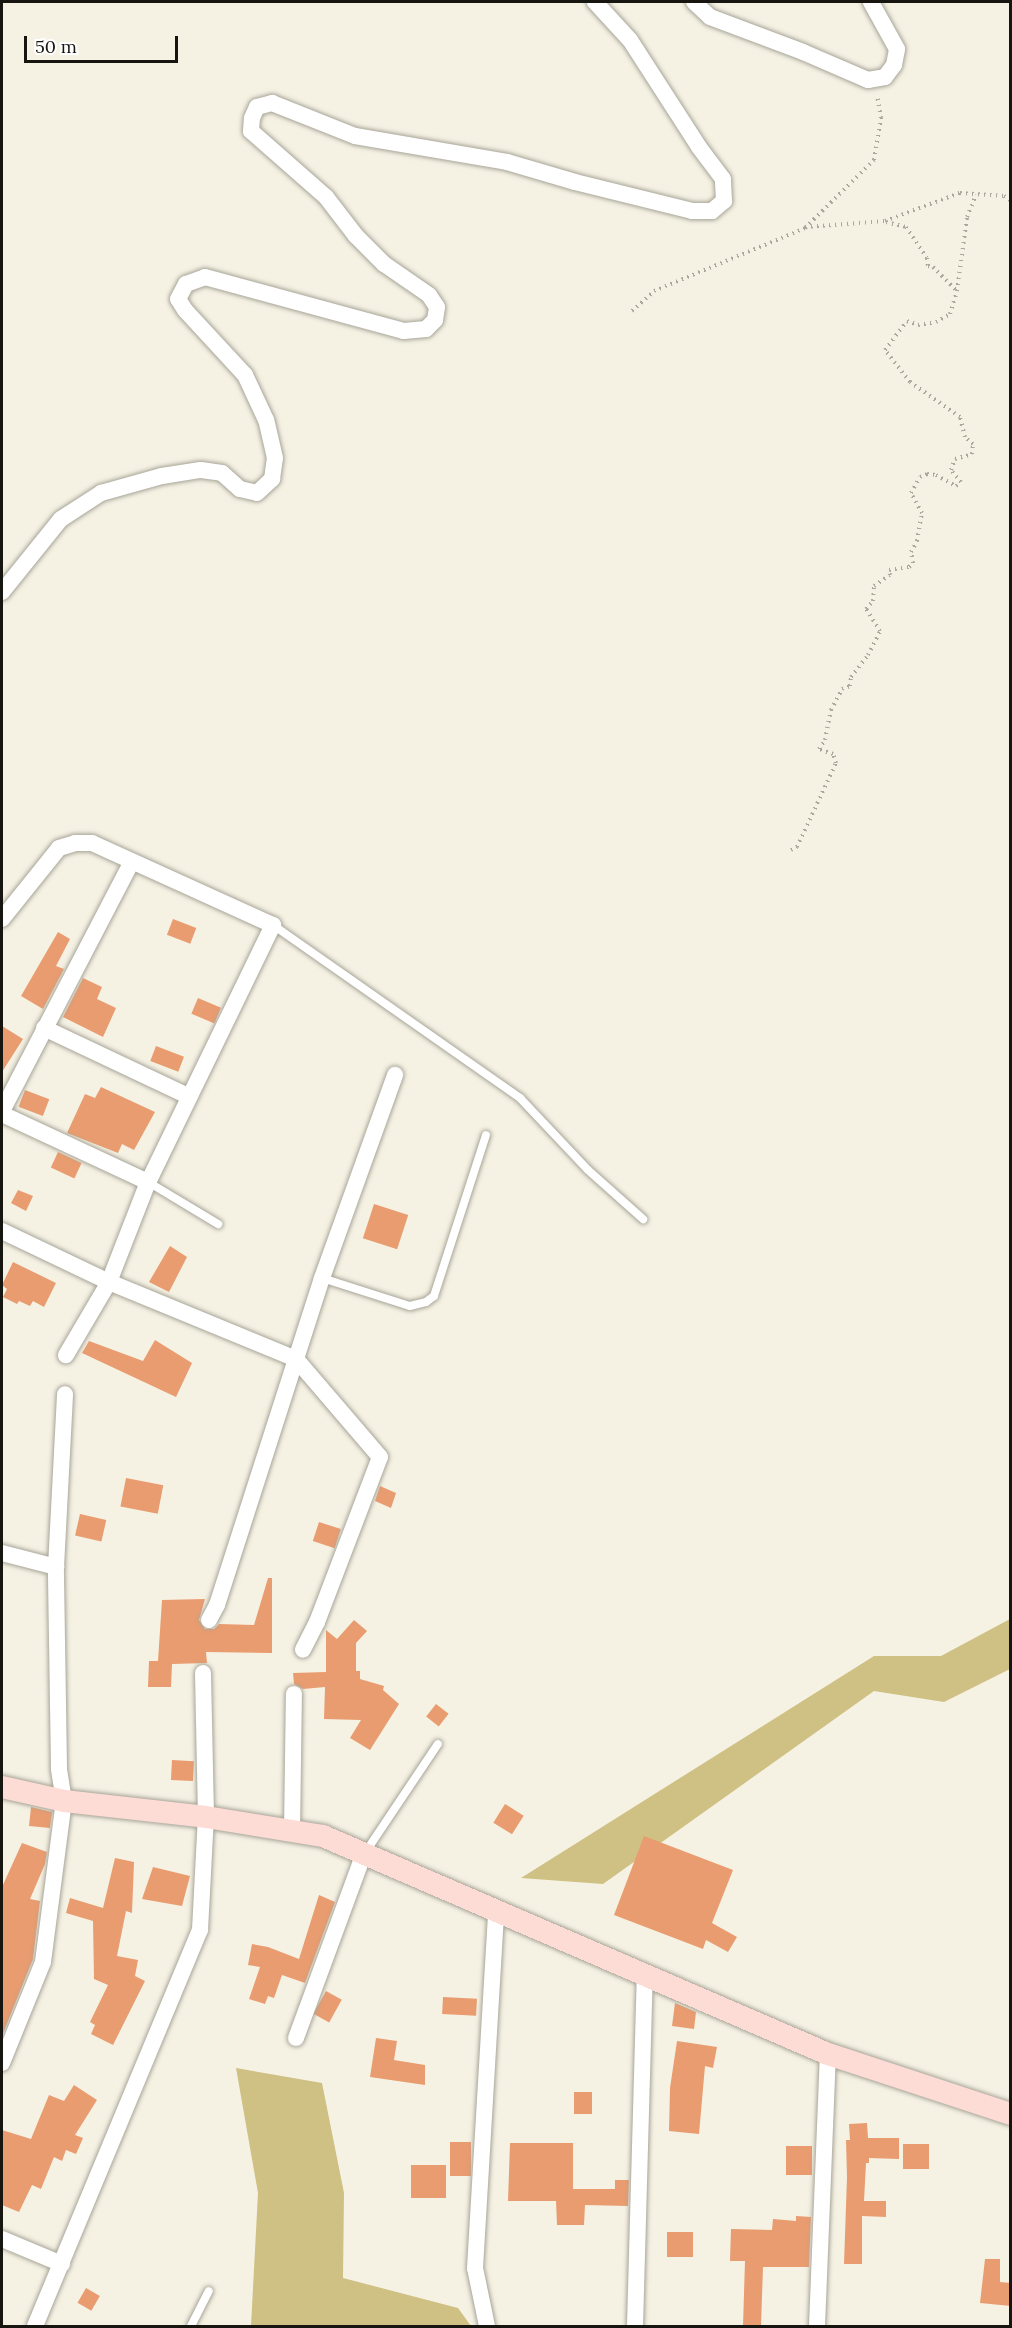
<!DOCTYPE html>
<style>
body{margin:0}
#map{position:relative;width:1012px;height:2328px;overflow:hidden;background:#f5f2e4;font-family:Lora,serif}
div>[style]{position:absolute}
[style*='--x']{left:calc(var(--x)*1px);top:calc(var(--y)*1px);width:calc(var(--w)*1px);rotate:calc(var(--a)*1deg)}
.green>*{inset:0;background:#cfc083}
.building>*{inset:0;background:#e99c6f;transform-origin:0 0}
.path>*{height:4px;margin-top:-2px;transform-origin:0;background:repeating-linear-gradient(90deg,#aaa79c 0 1.5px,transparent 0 6px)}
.roads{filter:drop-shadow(0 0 2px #a8a598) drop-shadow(0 0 2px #a8a598)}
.lane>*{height:8px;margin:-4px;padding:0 4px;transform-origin:4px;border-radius:4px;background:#fff}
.street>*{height:16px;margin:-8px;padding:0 8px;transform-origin:8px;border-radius:8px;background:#fff}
.secondary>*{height:22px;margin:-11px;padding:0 11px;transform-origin:11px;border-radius:11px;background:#fedcd6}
span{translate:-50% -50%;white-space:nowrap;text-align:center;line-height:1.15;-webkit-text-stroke:5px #fefefe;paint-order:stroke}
.frame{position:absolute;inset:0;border:3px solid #161510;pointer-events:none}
.scale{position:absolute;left:24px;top:36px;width:154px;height:27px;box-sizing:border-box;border:3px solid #161510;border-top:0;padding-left:8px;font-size:18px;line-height:21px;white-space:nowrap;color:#161510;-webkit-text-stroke:4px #fefefe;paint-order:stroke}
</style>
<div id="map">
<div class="green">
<i style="clip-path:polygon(1010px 1619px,1010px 1669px,944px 1702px,874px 1691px,603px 1884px,521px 1878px,874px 1656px,941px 1656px)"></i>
<i style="clip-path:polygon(236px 2068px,322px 2083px,344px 2193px,343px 2278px,458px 2308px,471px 2326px,251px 2326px,258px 2193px)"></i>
</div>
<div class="building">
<i style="left:173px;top:919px;width:25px;height:17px;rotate:21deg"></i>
<i style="clip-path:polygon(58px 932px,70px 939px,56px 966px,64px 969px,43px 1009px,21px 996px)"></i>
<i style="clip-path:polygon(83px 978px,102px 987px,97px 999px,116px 1008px,103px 1037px,63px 1017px)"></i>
<i style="left:198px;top:998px;width:25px;height:17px;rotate:23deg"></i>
<i style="clip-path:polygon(2px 1026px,23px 1039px,2px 1072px)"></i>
<i style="left:156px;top:1046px;width:30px;height:16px;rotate:21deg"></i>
<i style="clip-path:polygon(101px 1087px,155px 1112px,134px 1150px,122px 1144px,118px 1153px,67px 1133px,85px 1094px,95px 1098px)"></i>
<i style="left:25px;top:1090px;width:26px;height:18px;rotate:21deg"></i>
<i style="left:58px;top:1152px;width:26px;height:17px;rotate:25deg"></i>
<i style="clip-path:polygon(18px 1190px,33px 1196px,26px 1211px,11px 1203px)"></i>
<i style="left:374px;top:1204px;width:36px;height:36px;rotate:18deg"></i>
<i style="clip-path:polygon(170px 1246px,187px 1257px,169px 1292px,149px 1282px)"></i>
<i style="clip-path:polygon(13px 1262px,56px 1283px,44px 1307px,33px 1301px,30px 1306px,19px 1301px,17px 1304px,3px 1297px,7px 1289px,2px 1285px)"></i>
<i style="clip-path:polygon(155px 1340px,192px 1363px,176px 1397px,82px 1353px,89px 1341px,143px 1361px)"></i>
<i style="left:126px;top:1478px;width:38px;height:29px;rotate:11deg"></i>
<i style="clip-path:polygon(380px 1486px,396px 1493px,391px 1508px,375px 1501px)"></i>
<i style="left:80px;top:1514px;width:27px;height:22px;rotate:13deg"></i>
<i style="left:319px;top:1522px;width:23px;height:20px;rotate:18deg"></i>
<i style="clip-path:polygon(268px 1578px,272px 1578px,272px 1653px,206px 1652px,207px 1663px,172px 1664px,171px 1687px,148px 1687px,149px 1661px,158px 1661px,162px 1600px,205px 1599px,199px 1620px,205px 1629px,214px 1629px,219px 1624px,254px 1625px)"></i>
<i style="clip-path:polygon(354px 1620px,367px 1631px,356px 1643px,356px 1671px,360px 1671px,360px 1679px,384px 1686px,383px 1690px,399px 1704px,370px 1750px,350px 1738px,361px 1720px,324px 1719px,325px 1687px,303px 1689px,294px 1684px,293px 1673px,326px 1672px,326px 1630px,337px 1639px)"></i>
<i style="left:436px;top:1704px;width:16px;height:16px;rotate:38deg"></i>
<i style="left:172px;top:1760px;width:22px;height:20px;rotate:3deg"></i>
<i style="left:505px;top:1804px;width:22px;height:22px;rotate:32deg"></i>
<i style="clip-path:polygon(31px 1807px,52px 1812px,50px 1828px,29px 1826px)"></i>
<i style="clip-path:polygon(644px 1836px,733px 1870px,712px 1923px,737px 1937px,728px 1952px,706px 1940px,703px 1949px,614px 1915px)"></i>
<i style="clip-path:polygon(22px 1843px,47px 1852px,45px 1864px,30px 1899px,40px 1901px,33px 1959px,2px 2036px,2px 1887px)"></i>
<i style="clip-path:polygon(115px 1858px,134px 1862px,132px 1913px,126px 1911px,117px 1956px,138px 1960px,135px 1976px,145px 1981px,113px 2045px,91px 2034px,95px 2025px,90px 2022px,108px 1985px,94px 1979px,93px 1921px,66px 1913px,70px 1898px,103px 1908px)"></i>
<i style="clip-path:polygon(153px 1867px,190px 1876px,182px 1906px,142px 1899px)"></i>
<i style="clip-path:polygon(319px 1895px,335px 1902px,305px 1983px,282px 1975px,274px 1998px,268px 1996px,265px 2004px,249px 1999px,260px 1967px,248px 1965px,252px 1944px,268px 1947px,299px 1959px)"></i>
<i style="left:326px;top:1991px;width:18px;height:26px;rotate:29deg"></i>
<i style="left:443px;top:1997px;width:34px;height:17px;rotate:3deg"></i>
<i style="clip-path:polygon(675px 2003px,696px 2012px,694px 2029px,672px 2026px)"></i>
<i style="clip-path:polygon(376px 2038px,397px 2041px,394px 2060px,425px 2065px,425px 2085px,370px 2077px)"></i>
<i style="clip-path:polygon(677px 2041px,717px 2047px,713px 2068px,705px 2066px,699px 2134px,669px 2131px,670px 2088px)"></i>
<i style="clip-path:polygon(74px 2085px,97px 2100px,75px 2135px,83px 2138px,76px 2154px,66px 2150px,62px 2161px,54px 2157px,41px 2189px,32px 2185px,19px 2212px,2px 2205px,2px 2130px,31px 2139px,49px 2095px,64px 2101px)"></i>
<i style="left:574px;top:2092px;width:18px;height:22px"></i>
<i style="clip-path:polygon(867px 2123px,868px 2138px,899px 2138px,899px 2159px,869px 2158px,869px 2163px,866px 2163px,864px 2201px,886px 2201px,886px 2217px,862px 2216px,862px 2264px,844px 2264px,847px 2177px,846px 2140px,850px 2140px,849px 2124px)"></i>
<i style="left:450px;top:2142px;width:21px;height:34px"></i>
<i style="clip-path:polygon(510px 2143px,573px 2143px,573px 2189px,615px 2189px,615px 2180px,629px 2180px,628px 2206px,585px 2205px,584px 2225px,557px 2225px,556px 2201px,508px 2201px)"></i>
<i style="left:903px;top:2144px;width:26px;height:25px"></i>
<i style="left:786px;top:2146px;width:26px;height:29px"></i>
<i style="left:411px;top:2165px;width:35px;height:33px"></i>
<i style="clip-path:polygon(796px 2216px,811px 2217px,809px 2267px,763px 2267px,761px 2326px,743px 2326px,745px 2261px,730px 2261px,731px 2229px,772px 2230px,773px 2219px,796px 2221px)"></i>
<i style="left:693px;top:2232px;width:25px;height:26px;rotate:90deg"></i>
<i style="clip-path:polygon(985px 2259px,1000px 2259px,1000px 2282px,1011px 2283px,1011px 2306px,980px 2303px)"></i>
<i style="left:86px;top:2288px;width:16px;height:17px;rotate:30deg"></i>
</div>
<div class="path">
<i style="--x:886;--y:222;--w:21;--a:14"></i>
<i style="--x:906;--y:227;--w:37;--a:56"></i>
<i style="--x:927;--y:258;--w:8;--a:83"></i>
<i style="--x:928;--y:266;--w:5;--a:11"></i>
<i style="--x:933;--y:267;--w:34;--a:45"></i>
<i style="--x:805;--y:227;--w:80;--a:-4.3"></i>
<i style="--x:885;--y:221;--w:80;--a:-20.5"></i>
<i style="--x:960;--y:193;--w:44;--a:3.9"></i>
<i style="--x:1004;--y:196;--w:7;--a:34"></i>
<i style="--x:632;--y:311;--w:30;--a:-42"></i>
<i style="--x:654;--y:291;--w:164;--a:-22.6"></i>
<i style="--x:805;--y:228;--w:97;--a:-44.6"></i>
<i style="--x:874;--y:160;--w:43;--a:-80.5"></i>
<i style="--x:881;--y:118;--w:23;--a:-100"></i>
<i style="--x:791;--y:850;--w:7;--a:-27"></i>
<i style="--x:797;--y:847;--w:93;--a:-65.1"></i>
<i style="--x:836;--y:763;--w:9;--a:-108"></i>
<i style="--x:833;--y:754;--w:15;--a:-160"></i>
<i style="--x:819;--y:749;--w:11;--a:-56"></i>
<i style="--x:825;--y:740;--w:31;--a:-79"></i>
<i style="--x:831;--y:710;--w:24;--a:-62"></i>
<i style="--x:842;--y:689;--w:9;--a:-21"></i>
<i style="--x:850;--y:686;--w:9;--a:-84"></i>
<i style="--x:851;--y:677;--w:28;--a:-52"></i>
<i style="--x:868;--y:655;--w:27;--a:-63"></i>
<i style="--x:880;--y:631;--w:26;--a:-122"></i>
<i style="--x:866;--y:609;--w:11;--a:-49"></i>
<i style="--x:873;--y:601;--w:15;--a:-86"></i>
<i style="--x:874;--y:586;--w:19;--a:-35"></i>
<i style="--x:890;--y:575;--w:5;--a:-101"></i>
<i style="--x:889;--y:570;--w:20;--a:-9"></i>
<i style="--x:909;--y:567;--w:6;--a:-45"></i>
<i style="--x:913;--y:563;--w:11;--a:-100"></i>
<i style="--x:911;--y:552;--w:13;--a:-61"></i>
<i style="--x:917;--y:541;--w:28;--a:-80"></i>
<i style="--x:922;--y:513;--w:23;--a:-119"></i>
<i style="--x:911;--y:493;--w:18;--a:-61"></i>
<i style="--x:920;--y:477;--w:8;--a:-23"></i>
<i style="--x:927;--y:474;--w:9;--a:6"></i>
<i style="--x:936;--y:475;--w:23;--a:29"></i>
<i style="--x:956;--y:486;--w:6;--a:-39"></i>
<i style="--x:961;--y:482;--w:16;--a:-130"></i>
<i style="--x:951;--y:470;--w:12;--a:-70"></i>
<i style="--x:955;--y:459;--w:18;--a:-16"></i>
<i style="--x:972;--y:454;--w:10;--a:-84"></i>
<i style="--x:973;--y:444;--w:11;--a:-139"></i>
<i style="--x:965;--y:437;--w:21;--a:-104"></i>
<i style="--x:960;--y:417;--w:61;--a:-145"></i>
<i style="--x:910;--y:382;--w:41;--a:-128"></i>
<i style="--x:885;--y:350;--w:36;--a:-53"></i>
<i style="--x:907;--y:321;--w:12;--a:20"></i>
<i style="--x:918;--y:325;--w:18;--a:-9"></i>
<i style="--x:936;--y:322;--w:16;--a:-30"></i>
<i style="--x:950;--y:314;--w:24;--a:-73"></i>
<i style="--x:957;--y:291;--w:75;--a:-82.3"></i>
<i style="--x:967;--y:217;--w:24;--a:-68"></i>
</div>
<div class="roads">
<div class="lane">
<i style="--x:273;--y:925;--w:302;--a:35"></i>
<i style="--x:520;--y:1098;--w:99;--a:46.6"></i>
<i style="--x:588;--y:1170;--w:74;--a:41.7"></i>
<i style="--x:148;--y:1182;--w:82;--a:31"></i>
<i style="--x:322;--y:1278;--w:92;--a:17.7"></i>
<i style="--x:410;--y:1306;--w:16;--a:-14"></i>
<i style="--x:426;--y:1302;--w:10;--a:-37"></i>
<i style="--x:434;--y:1296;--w:169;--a:-72.1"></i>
<i style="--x:365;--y:1853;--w:131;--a:-56.2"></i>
<i style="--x:191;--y:2326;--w:39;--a:-63"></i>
</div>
<div class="street">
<i style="--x:694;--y:2;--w:22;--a:43"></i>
<i style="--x:710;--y:17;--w:99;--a:20.6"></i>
<i style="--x:803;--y:52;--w:71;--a:23.3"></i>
<i style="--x:868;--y:80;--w:17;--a:-10"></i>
<i style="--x:885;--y:77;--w:15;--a:-53"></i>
<i style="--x:894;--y:65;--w:16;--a:-79"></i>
<i style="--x:897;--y:49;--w:54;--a:-119"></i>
<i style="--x:2;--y:592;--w:94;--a:-51.1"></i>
<i style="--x:61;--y:519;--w:48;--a:-33"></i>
<i style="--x:101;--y:493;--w:63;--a:-15.6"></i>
<i style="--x:162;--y:476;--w:39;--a:-9"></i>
<i style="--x:201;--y:470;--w:21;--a:8"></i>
<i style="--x:222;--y:473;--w:24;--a:42"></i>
<i style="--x:240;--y:489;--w:17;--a:13"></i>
<i style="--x:257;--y:493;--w:21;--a:-43"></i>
<i style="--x:272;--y:479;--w:21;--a:-82"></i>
<i style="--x:275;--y:458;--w:39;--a:-103"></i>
<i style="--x:266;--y:420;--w:50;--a:-115"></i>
<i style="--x:245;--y:375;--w:88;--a:-132.7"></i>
<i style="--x:185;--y:310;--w:13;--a:-122"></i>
<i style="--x:178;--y:299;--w:17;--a:-62"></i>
<i style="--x:186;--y:284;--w:20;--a:-20"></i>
<i style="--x:205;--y:277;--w:206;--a:15.2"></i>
<i style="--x:404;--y:331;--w:22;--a:-5"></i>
<i style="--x:426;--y:329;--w:13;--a:-45"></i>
<i style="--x:435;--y:320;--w:13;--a:-81"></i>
<i style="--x:437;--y:307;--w:14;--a:-124"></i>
<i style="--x:429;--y:295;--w:55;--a:-145.4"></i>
<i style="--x:384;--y:264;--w:40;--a:-135"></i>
<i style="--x:356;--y:236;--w:49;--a:-127.6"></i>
<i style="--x:326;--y:197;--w:100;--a:-138.7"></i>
<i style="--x:251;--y:131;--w:13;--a:-86"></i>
<i style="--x:252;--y:118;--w:12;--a:-66"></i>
<i style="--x:257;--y:107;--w:16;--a:-15"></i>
<i style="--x:272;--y:103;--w:89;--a:21.7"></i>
<i style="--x:355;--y:136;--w:154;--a:9.7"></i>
<i style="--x:507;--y:162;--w:71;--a:16.4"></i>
<i style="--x:575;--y:182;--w:121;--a:13.9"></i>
<i style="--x:692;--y:211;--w:20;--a:0"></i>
<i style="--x:712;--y:211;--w:16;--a:-40"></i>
<i style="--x:724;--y:201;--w:22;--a:-93"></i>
<i style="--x:723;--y:179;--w:40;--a:-127"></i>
<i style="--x:699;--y:147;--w:127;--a:-122.8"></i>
<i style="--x:630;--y:40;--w:52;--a:-132.6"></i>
<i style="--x:2;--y:919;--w:91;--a:-51.2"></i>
<i style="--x:59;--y:848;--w:17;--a:-17"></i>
<i style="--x:75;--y:843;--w:17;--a:0"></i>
<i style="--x:92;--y:843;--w:199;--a:24.4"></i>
<i style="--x:273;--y:925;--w:286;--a:115.9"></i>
<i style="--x:148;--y:1182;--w:107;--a:111.3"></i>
<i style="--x:109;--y:1282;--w:85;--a:120.5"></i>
<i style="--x:44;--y:1028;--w:161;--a:25.3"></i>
<i style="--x:2;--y:1111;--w:280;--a:-62.5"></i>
<i style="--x:2;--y:1114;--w:161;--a:25"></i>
<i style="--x:2;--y:1231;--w:119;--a:25.5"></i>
<i style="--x:109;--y:1282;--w:202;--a:22.4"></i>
<i style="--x:296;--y:1359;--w:129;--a:49.4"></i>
<i style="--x:380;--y:1457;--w:177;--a:110.9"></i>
<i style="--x:317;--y:1622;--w:31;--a:117"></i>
<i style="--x:2;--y:1553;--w:56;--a:14.5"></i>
<i style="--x:209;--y:1620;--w:17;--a:-62"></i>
<i style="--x:217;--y:1605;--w:343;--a:-72.2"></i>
<i style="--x:322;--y:1278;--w:216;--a:-70.2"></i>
<i style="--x:292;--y:1831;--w:137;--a:-89.2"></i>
<i style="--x:296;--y:2038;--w:194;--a:-69.8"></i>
<i style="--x:2;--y:2063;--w:109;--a:-67.9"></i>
<i style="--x:43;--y:1962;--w:162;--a:-82.6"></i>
<i style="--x:64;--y:1801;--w:33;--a:-99"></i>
<i style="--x:59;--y:1768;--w:201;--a:-90.9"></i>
<i style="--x:56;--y:1567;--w:173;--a:-87"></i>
<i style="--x:2;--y:2239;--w:65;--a:22.6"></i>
<i style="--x:35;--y:2326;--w:429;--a:-67.4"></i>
<i style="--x:200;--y:1930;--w:113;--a:-87"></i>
<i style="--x:206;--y:1817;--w:144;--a:-91.2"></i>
<i style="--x:487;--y:2326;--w:59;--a:-101.7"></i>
<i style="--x:475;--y:2268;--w:359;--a:-86.6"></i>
<i style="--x:635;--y:2326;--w:351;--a:-88.4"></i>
<i style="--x:817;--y:2326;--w:272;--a:-87.7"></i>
</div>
<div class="secondary">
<i style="--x:2;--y:1787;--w:64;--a:12.7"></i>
<i style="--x:64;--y:1801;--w:143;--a:6.4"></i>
<i style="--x:206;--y:1817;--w:119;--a:9.2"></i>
<i style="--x:323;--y:1836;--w:550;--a:23.35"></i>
<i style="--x:828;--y:2054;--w:192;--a:18.2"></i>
</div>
</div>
<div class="frame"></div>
<div class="scale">50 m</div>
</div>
